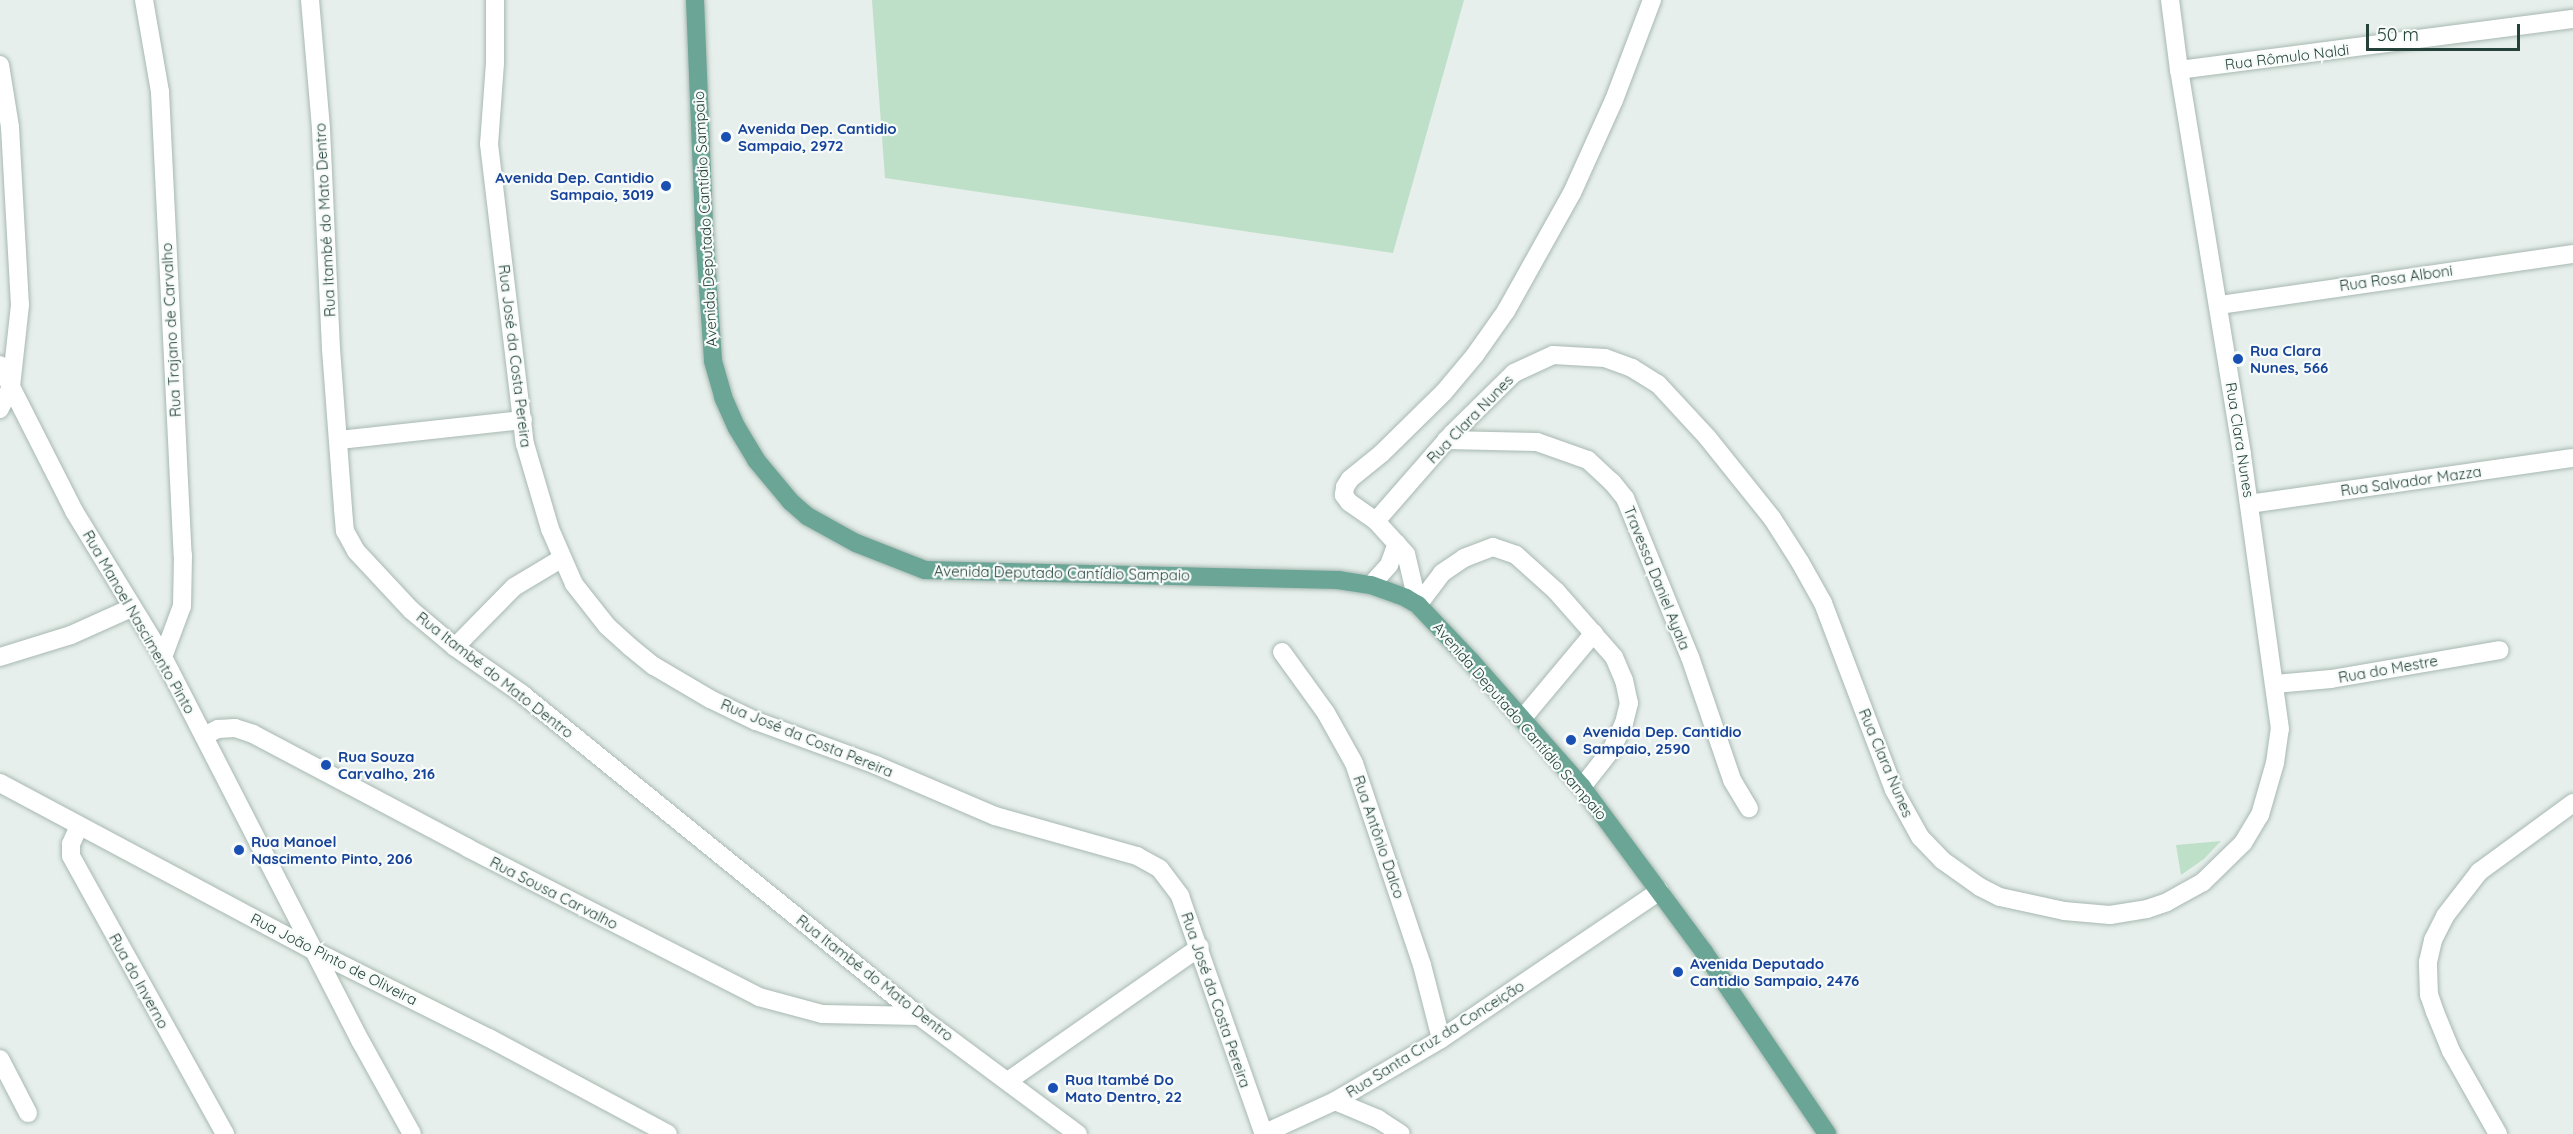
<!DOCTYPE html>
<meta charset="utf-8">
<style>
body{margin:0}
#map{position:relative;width:2573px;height:1134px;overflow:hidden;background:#e6efeb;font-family:Quicksand,sans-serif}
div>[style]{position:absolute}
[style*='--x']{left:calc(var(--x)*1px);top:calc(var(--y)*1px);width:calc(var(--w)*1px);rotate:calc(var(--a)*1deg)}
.green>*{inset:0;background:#bfe0c8}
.roads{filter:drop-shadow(0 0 2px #a8b8b2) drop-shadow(0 0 2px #a8b8b2)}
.street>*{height:18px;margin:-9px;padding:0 9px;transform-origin:9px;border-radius:9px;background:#fff}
.secondary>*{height:18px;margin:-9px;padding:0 9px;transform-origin:9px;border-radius:9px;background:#fff}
.primary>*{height:18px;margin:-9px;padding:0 9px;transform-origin:9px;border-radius:9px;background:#6aa596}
.dots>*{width:16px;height:16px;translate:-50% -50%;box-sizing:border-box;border:3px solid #f7fbf9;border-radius:50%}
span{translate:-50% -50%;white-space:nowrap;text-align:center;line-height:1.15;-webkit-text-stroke:4.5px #f7fbf9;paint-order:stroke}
.street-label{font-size:15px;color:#24423a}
.transit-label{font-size:15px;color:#164399;font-weight:700}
.left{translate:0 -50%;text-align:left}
.right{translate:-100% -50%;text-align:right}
.scale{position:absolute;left:2366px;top:24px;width:154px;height:27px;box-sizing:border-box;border:3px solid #24423a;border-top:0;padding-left:8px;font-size:18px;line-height:21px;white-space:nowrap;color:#24423a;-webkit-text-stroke:4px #f7fbf9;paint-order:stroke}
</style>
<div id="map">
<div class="green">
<i style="clip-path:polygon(872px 0,1464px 0,1393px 253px,885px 178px)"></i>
<i style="clip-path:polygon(2221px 841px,2204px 859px,2181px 875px,2176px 845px)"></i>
</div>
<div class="roads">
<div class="street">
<i style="--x:144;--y:0;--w:93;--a:80.1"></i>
<i style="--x:160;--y:92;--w:464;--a:87.2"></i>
<i style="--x:183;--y:555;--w:51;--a:91.1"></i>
<i style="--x:182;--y:606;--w:54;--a:110.4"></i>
<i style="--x:310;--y:0;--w:129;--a:85.1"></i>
<i style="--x:321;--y:129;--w:220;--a:87.4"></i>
<i style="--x:331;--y:349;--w:160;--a:85.7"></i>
<i style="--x:343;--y:509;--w:22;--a:85"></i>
<i style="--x:345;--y:531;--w:23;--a:61"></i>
<i style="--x:356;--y:551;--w:81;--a:47"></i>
<i style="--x:411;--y:610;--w:57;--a:40.1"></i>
<i style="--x:455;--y:647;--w:82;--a:35"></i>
<i style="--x:522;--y:694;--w:511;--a:39.04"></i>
<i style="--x:919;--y:1016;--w:198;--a:36.6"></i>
<i style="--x:495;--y:0;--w:63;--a:90"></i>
<i style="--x:495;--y:63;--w:81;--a:94.2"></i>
<i style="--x:489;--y:144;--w:302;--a:83.2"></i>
<i style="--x:525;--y:444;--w:89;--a:73.6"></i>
<i style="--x:550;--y:529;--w:60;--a:66.4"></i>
<i style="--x:574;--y:584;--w:53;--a:51.8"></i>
<i style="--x:607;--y:626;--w:30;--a:42"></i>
<i style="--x:629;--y:646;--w:32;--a:39"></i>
<i style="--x:654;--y:666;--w:65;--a:30.5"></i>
<i style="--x:710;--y:699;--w:51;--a:25.6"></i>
<i style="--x:756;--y:721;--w:128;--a:20.1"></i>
<i style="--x:876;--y:765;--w:129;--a:23.2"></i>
<i style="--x:995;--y:816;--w:148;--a:15.7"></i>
<i style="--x:1137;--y:856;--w:26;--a:29"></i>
<i style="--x:1160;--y:869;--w:34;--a:53"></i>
<i style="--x:1180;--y:896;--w:252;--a:70.6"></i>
<i style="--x:0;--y:65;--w:63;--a:80.8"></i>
<i style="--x:10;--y:127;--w:178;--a:86.8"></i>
<i style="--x:20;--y:305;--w:82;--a:96.3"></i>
<i style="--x:11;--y:387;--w:25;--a:117"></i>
<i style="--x:2179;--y:70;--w:397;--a:-7.4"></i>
<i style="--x:2219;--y:305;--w:358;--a:-8.2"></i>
<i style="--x:0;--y:365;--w:164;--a:63.1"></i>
<i style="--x:74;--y:511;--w:171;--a:58.6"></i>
<i style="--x:163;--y:657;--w:433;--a:62.8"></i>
<i style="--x:361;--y:1042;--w:105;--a:61"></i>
<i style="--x:339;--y:440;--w:185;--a:-6.2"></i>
<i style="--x:1446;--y:440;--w:91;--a:1.3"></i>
<i style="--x:1537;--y:442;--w:54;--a:19.4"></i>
<i style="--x:1588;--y:460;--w:33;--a:43"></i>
<i style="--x:1612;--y:482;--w:21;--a:51"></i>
<i style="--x:1625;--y:498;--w:172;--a:67.8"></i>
<i style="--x:1690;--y:657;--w:130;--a:71.1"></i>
<i style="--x:1732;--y:780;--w:33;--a:59"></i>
<i style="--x:2249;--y:504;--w:327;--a:-8.1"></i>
<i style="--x:1376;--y:521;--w:116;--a:-48.9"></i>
<i style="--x:1452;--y:434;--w:87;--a:-44.5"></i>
<i style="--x:1514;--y:373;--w:43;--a:-24.8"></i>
<i style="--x:1553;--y:355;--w:52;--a:3.3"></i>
<i style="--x:1605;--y:358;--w:29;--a:20"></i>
<i style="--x:1632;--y:368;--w:31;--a:32"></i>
<i style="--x:1658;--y:384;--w:72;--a:47.2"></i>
<i style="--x:1707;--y:437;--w:104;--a:51.3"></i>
<i style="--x:1772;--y:518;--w:52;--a:57.5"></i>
<i style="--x:1800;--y:562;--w:47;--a:60.7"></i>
<i style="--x:1823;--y:603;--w:200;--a:69.2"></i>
<i style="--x:1894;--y:790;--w:54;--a:61"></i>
<i style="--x:1920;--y:837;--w:32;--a:46"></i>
<i style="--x:1942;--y:860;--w:47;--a:35.4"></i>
<i style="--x:1980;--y:887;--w:22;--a:27"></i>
<i style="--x:2000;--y:897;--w:66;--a:12.3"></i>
<i style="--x:2064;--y:911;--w:46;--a:5"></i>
<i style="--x:2110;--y:915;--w:37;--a:-9"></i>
<i style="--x:2147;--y:909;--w:21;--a:-19"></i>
<i style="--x:2167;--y:902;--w:41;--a:-29.1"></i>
<i style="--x:2203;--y:882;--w:56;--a:-44.3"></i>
<i style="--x:2243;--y:843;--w:33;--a:-59"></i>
<i style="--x:2260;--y:815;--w:54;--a:-73.9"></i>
<i style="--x:2275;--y:763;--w:34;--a:-82"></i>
<i style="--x:2280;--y:729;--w:278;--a:-97.9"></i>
<i style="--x:2242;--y:454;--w:389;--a:-99.3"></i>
<i style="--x:2179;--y:70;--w:71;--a:-97.3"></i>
<i style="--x:1371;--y:585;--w:27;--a:-48"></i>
<i style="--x:1389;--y:565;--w:23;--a:-70"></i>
<i style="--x:1418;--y:605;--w:52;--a:-103.2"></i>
<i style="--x:1406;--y:554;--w:45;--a:-132.3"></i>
<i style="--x:1376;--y:521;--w:33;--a:-145"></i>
<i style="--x:1349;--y:502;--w:9;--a:-126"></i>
<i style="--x:1344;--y:495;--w:8;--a:-83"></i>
<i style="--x:1345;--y:487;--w:9;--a:-58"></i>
<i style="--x:1350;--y:479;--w:41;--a:-39.1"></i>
<i style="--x:1382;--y:453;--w:87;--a:-44.5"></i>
<i style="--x:1444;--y:392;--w:48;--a:-50"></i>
<i style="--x:1475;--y:355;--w:54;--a:-54.8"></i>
<i style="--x:1506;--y:311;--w:135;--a:-60.8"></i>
<i style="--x:1572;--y:193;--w:102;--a:-65.7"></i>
<i style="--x:1614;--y:100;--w:107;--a:-69.2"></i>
<i style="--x:1418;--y:605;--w:40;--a:-53"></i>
<i style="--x:1442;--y:573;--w:27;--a:-34"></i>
<i style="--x:1464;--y:558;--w:31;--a:-21"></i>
<i style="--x:1493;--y:547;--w:24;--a:19"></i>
<i style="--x:1516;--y:555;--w:54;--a:42"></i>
<i style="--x:1556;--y:591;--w:88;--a:48.7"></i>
<i style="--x:1614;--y:657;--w:25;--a:67"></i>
<i style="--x:1624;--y:680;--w:24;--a:78"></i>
<i style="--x:1629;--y:703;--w:21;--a:104"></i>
<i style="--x:1624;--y:723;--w:29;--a:115"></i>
<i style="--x:1612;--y:749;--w:48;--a:128.3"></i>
<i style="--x:455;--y:647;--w:84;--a:-45.5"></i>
<i style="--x:514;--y:587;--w:55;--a:-30.8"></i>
<i style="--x:1282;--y:652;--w:75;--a:54.2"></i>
<i style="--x:1326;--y:713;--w:57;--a:60.8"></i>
<i style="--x:1354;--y:763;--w:213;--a:71.4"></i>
<i style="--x:1422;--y:965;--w:76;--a:75.6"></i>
<i style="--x:0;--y:657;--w:74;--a:-17.2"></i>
<i style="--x:71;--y:635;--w:66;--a:-24.2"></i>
<i style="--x:2275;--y:684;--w:56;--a:-5.1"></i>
<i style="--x:2331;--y:679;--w:171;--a:-9.7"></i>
<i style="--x:1522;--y:719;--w:112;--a:-50.1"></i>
<i style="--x:204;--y:736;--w:16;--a:-27"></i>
<i style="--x:218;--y:729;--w:17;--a:-3"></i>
<i style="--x:235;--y:728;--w:19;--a:18"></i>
<i style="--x:253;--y:734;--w:243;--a:27.9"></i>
<i style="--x:468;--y:848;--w:327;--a:27.1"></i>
<i style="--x:759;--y:997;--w:65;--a:15.1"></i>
<i style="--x:822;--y:1014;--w:97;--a:1.2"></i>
<i style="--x:79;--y:826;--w:20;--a:114"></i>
<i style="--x:71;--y:844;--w:12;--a:90"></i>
<i style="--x:71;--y:856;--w:318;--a:61"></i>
<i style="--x:0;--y:1059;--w:61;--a:62.6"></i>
<i style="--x:1008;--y:1081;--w:234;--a:-34.9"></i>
<i style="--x:1335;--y:1101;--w:47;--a:22.7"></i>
<i style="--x:1378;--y:1119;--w:27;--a:33"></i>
<i style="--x:2498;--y:1134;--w:95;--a:-119.5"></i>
<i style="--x:2451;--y:1051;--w:42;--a:-112.3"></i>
<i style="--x:2435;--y:1012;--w:18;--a:-109"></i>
<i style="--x:2429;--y:995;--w:33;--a:-92"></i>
<i style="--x:2428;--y:962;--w:23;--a:-77"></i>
<i style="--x:2433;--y:940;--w:27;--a:-63"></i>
<i style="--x:2445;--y:916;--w:56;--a:-52.3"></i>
<i style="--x:2479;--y:872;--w:117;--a:-36.3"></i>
</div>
<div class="secondary">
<i style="--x:0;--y:783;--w:355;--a:28.1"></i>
<i style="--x:313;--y:950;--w:197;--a:26.6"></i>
<i style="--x:489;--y:1038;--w:203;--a:28.2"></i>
<i style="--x:1263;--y:1134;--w:79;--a:-24.6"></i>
<i style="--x:1335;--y:1101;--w:123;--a:-30.3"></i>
<i style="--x:1441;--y:1039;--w:264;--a:-34.1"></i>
</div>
<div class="primary">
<i style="--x:695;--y:0;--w:228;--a:87.7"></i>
<i style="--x:704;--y:228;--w:133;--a:86.1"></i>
<i style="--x:713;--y:361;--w:37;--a:74"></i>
<i style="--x:723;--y:397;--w:34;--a:66"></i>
<i style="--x:737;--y:428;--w:37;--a:59"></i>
<i style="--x:756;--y:460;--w:55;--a:50.2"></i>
<i style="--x:791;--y:502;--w:21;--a:41"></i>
<i style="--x:807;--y:516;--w:56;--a:28.9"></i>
<i style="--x:856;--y:543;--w:74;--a:21.4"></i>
<i style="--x:925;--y:570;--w:413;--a:1.4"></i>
<i style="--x:1338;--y:580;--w:33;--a:9"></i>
<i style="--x:1371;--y:585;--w:37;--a:20"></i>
<i style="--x:1406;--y:598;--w:14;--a:30"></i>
<i style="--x:1418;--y:605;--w:77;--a:46.6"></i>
<i style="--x:1471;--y:661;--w:168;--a:48.6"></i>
<i style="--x:1582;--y:787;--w:205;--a:53.5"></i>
<i style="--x:1704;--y:952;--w:220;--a:55.9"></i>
</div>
</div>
<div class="dots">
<i style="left:726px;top:137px;background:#1a4fb4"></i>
<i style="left:666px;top:186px;background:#1a4fb4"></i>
<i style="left:2238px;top:359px;background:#1a4fb4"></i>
<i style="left:1571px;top:740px;background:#1a4fb4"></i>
<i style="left:326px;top:765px;background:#1a4fb4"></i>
<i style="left:239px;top:850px;background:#1a4fb4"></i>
<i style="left:1678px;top:972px;background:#1a4fb4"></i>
<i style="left:1053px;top:1088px;background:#1a4fb4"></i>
</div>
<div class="street-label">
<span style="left:2287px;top:57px;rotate:-7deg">Rua Rômulo Naldi</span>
<span style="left:705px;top:219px;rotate:-93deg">Avenida Deputado Cantídio Sampaio</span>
<span style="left:325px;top:220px;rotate:-93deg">Rua Itambé do Mato Dentro</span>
<span style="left:2396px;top:278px;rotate:-8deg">Rua Rosa Alboni</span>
<span style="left:171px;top:330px;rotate:-93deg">Rua Trajano de Carvalho</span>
<span style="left:515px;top:356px;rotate:83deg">Rua José da Costa Pereira</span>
<span style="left:1470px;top:419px;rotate:-46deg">Rua Clara Nunes</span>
<span style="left:2240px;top:440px;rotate:81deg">Rua Clara Nunes</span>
<span style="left:2411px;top:481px;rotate:-8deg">Rua Salvador Mazza</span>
<span style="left:1062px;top:573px;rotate:1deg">Avenida Deputado Cantídio Sampaio</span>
<span style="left:1657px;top:578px;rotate:68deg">Travessa Daniel Ayala</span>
<span style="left:139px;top:622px;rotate:60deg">Rua Manoel Nascimento Pinto</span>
<span style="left:2388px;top:669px;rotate:-10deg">Rua do Mestre</span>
<span style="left:495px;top:675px;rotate:38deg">Rua Itambé do Mato Dentro</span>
<span style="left:1520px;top:721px;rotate:49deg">Avenida Deputado Cantídio Sampaio</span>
<span style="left:807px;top:738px;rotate:22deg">Rua José da Costa Pereira</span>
<span style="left:1886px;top:763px;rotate:67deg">Rua Clara Nunes</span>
<span style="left:1379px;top:837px;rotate:71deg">Rua Antônio Dalco</span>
<span style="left:554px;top:893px;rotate:27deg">Rua Sousa Carvalho</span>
<span style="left:334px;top:959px;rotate:27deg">Rua João Pinto de Oliveira</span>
<span style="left:875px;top:978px;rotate:38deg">Rua Itambé do Mato Dentro</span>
<span style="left:139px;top:981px;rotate:61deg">Rua do Inverno</span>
<span style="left:1216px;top:1000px;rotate:71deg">Rua José da Costa Pereira</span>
<span style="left:1435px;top:1039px;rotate:-32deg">Rua Santa Cruz da Conceição</span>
</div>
<div class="transit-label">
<span class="left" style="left:738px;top:137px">Avenida Dep. Cantidio<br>Sampaio, 2972</span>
<span class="right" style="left:654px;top:186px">Avenida Dep. Cantidio<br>Sampaio, 3019</span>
<span class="left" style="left:2250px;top:359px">Rua Clara<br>Nunes, 566</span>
<span class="left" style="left:1583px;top:740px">Avenida Dep. Cantidio<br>Sampaio, 2590</span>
<span class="left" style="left:338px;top:765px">Rua Souza<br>Carvalho, 216</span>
<span class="left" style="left:251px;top:850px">Rua Manoel<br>Nascimento Pinto, 206</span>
<span class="left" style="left:1690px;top:972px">Avenida Deputado<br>Cantidio Sampaio, 2476</span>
<span class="left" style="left:1065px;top:1088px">Rua Itambé Do<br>Mato Dentro, 22</span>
</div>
<div class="scale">50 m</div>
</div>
